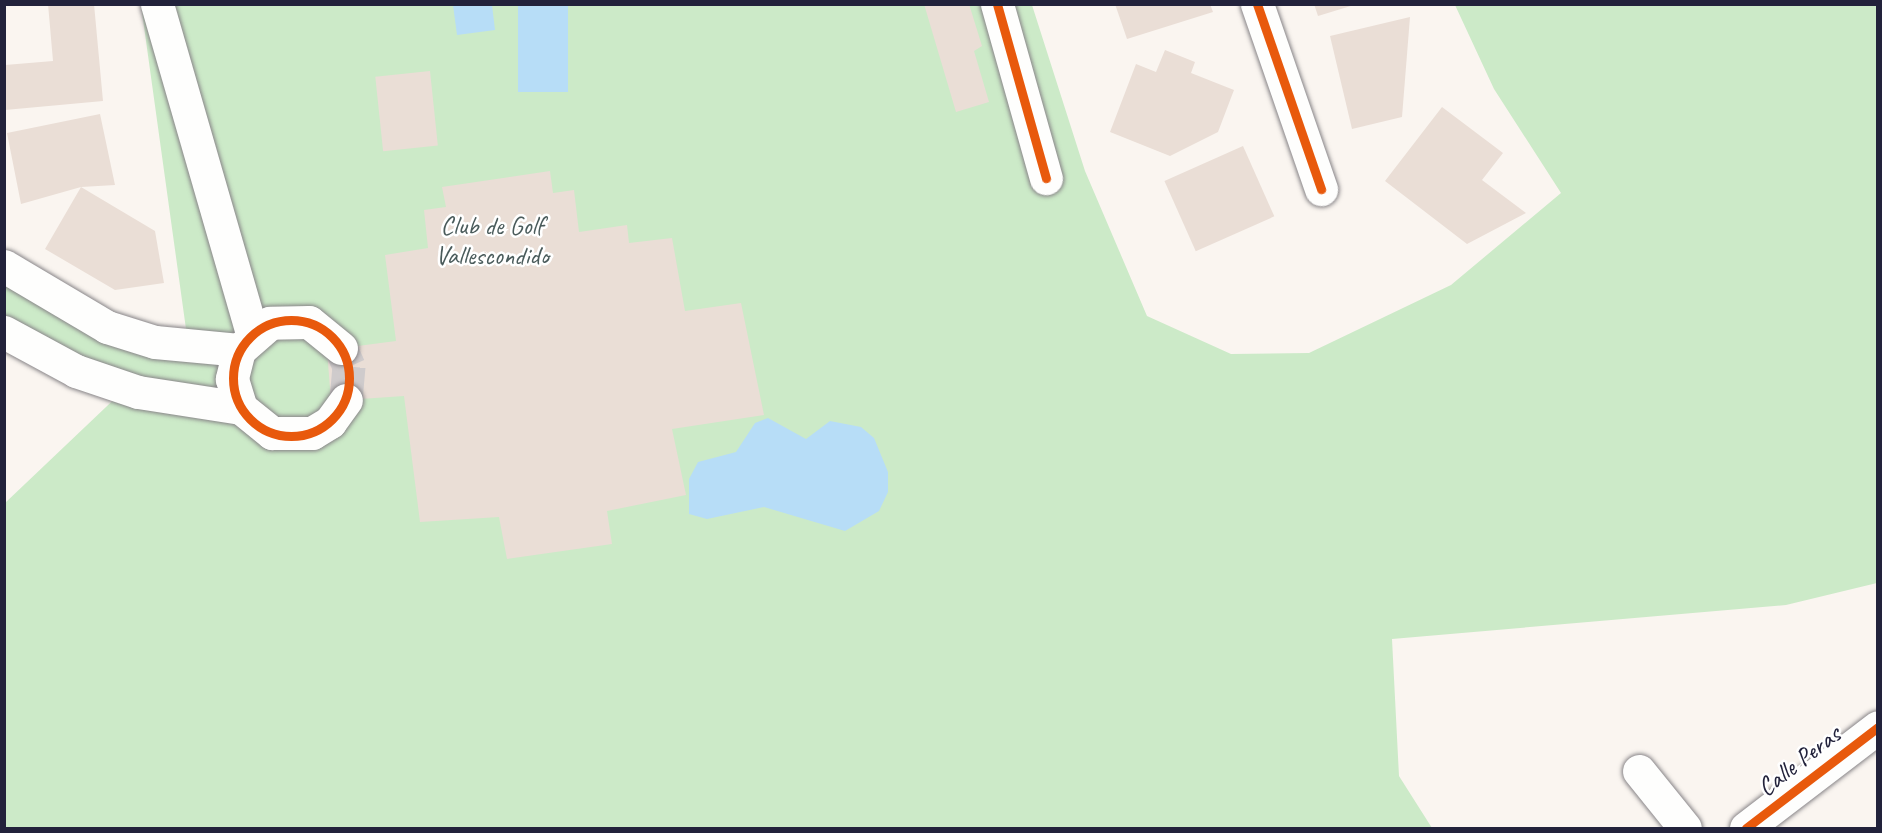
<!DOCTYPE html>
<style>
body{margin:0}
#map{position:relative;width:1882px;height:833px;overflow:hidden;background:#faf5f0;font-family:Caveat,sans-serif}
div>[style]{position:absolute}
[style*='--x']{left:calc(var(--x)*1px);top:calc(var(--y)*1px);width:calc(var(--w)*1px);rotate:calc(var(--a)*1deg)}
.green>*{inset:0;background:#cceac8}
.water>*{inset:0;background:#b7ddf7;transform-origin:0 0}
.building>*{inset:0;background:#eaded6;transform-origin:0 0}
.minor-tunnel>*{height:33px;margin-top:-16.5px;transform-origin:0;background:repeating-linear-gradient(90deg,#cfcbcc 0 33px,transparent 0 49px)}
.roads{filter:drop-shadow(0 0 2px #888588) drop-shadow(0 0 2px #888588)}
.minor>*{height:33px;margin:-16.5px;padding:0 16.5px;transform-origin:16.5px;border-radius:16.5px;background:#fefefd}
.cycleway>*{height:9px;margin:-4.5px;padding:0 4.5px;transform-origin:4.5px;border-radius:4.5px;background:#e8590c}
.cycleway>.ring{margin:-4.5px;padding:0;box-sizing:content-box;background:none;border:9px solid #e8590c;border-radius:50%}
span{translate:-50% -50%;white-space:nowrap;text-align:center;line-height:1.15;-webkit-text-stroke:5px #fff;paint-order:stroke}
.park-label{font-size:26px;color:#4a5b5b}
.street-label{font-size:26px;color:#22223b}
.frame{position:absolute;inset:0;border:6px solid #22223b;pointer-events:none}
</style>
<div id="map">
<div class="green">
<i style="clip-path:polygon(141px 5px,1032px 5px,1085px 171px,1147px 316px,1231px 354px,1309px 353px,1451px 285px,1561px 193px,1494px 89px,1455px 5px,1877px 5px,1877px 583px,1786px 605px,1392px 639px,1399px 776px,1432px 828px,5px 828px,5px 503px,126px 388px,5px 332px,4px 266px,107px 327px,186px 329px)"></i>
</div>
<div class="water">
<i style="clip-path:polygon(453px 5px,492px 5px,495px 30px,457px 35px)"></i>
<i style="left:518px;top:5px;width:50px;height:87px"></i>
<i style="clip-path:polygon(768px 418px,806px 439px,830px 421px,861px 427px,874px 438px,888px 472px,888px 492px,879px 511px,845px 531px,764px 507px,707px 519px,689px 514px,689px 479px,698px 462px,736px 452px,755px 423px)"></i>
</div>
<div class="building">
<i style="clip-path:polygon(48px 4px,94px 4px,103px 101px,5px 110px,5px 65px,53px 61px)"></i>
<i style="clip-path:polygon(924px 4px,969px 4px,982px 46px,974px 51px,989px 102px,956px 112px)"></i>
<i style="clip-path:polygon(1115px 4px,1210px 4px,1213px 12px,1127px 39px)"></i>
<i style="clip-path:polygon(1314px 4px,1354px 4px,1354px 5px,1318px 16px)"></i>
<i style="clip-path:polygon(1410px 17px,1402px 117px,1352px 129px,1330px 36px)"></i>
<i style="clip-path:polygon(1165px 50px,1195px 62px,1191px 73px,1234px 90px,1218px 132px,1170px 156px,1110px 132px,1136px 64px,1156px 72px)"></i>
<i style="left:430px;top:71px;width:75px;height:55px;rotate:84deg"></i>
<i style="clip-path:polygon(1442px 107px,1503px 153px,1482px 180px,1526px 213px,1467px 244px,1385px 181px)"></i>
<i style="clip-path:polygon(100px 114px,115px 185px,81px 187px,155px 231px,164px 283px,115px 290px,45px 249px,81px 187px,21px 204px,7px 133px)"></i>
<i style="left:1243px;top:146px;width:77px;height:86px;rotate:66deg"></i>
<i style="clip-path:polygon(550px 171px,553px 193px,574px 190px,579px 232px,627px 225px,629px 243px,672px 238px,685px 311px,741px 303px,764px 415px,672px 429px,686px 495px,607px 511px,612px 544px,507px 559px,499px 517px,420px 522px,404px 396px,331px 401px,327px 350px,396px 341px,385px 255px,428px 248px,424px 210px,446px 207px,442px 187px)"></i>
</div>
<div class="minor-tunnel">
<i style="--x:341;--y:348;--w:20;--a:66"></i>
<i style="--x:349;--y:366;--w:34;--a:95"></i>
</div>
<div class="roads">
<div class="minor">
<i style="--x:157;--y:4;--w:343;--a:73.9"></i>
<i style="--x:997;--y:4;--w:181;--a:74.3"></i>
<i style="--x:1257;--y:4;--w:196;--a:70.9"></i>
<i style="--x:4;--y:266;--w:120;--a:30.6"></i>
<i style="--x:107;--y:327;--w:50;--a:17.4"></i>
<i style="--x:155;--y:342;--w:84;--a:5.4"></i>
<i style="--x:4;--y:332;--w:82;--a:28.4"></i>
<i style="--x:76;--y:371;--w:65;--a:18.7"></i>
<i style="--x:138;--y:392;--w:104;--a:8.8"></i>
<i style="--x:341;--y:348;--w:41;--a:-140.9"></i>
<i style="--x:309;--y:322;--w:39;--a:179"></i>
<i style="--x:270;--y:323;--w:41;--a:138.9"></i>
<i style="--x:239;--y:350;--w:30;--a:104"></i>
<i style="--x:232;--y:379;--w:30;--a:73"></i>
<i style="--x:241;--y:408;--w:40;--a:39"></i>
<i style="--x:272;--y:433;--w:40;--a:0"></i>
<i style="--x:312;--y:433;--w:21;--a:-31"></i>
<i style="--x:330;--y:422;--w:27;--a:-54"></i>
<i style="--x:1639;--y:771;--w:73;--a:51.1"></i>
<i style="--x:1746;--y:828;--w:166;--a:-37.4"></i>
</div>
</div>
<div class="cycleway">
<i style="--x:997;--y:4;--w:181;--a:74.3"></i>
<i style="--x:1257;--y:4;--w:196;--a:70.9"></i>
<i class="ring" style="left:233px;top:320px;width:107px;height:107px"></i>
<i style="--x:1746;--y:828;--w:166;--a:-37.4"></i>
</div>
<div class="park-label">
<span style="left:492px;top:241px">Club de Golf<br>Vallescondido</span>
</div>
<div class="street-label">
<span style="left:1799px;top:761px;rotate:-38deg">Calle Peras</span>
</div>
<div class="frame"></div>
</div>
